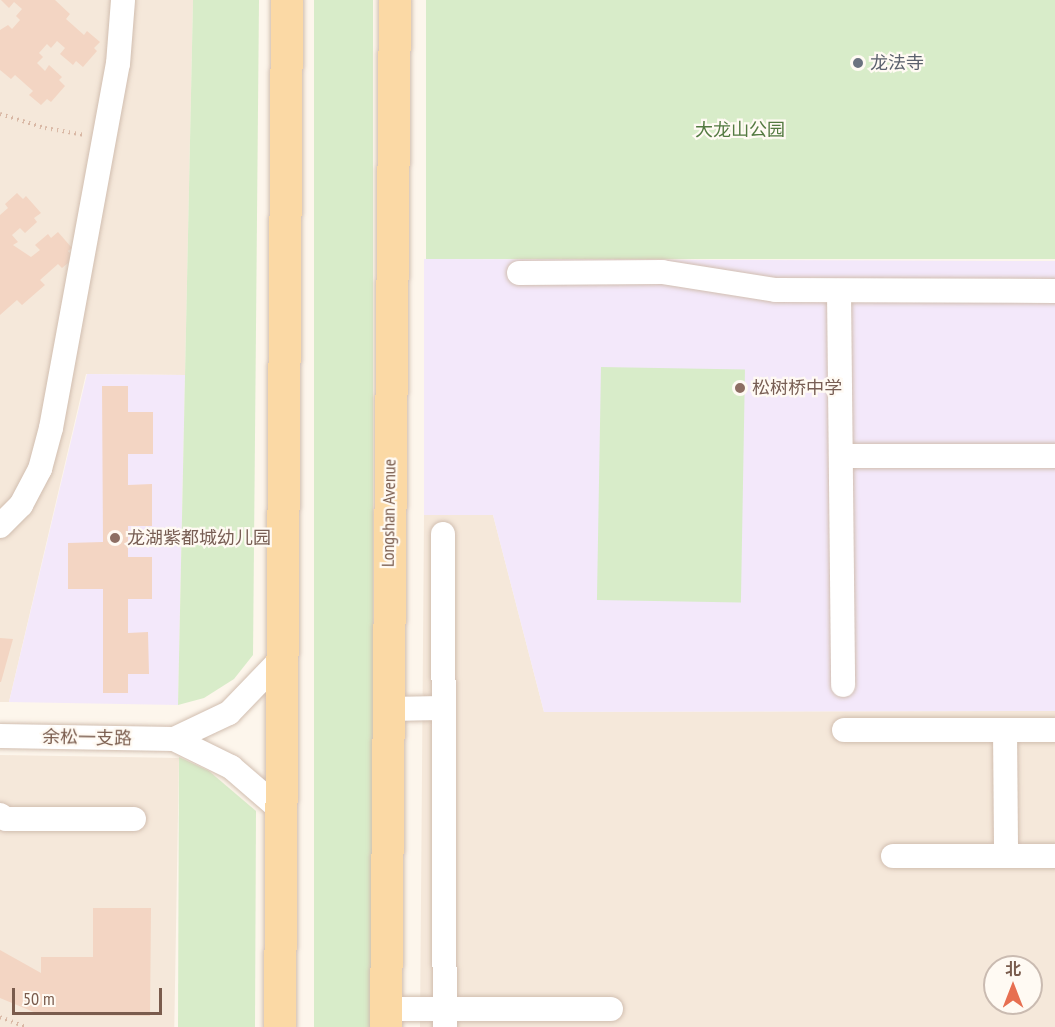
<!DOCTYPE html>
<meta charset="utf-8">
<style>
body{margin:0}
#map{position:relative;width:1055px;height:1027px;overflow:hidden;background:#fdf6ec;font-family:"PT Sans Narrow","Noto Sans SC",sans-serif}
div>[style]{position:absolute}
[style*='--x']{left:calc(var(--x)*1px);top:calc(var(--y)*1px);width:calc(var(--w)*1px);rotate:calc(var(--a)*1deg)}
.residential>*{inset:0;background:#f5e8da;transform-origin:0 0}
.education>*{inset:0;background:#f3e8fa}
.green>*{inset:0;background:#d8ecc9;transform-origin:0 0}
.building>*{inset:0;background:#f3d5c3}
.path>*{height:4px;margin-top:-2px;transform-origin:0;background:repeating-linear-gradient(90deg,#d9b8a5 0 1.5px,transparent 0 6px)}
.roads{filter:drop-shadow(0 0 2px #d1beb0) drop-shadow(0 0 2px #d1beb0)}
.minor>*{height:24px;margin:-12px;padding:0 12px;transform-origin:12px;border-radius:12px;background:#fff}
.major>*{height:32px;margin:-16px;padding:0 16px;transform-origin:16px;border-radius:16px;background:#fbd9a5}
.dots>*{width:16px;height:16px;translate:-50% -50%;box-sizing:border-box;border:3px solid #fffaf3;border-radius:50%}
span{translate:-50% -50%;white-space:nowrap;text-align:center;line-height:1.15;-webkit-text-stroke:4.5px #fffaf3;paint-order:stroke}
.worship-label{font-size:18px;color:#5b616d}
.left{translate:0 -50%;text-align:left}
.park-label{font-size:18px;color:#537a41}
.education-label{font-size:18px;color:#785e54}
.street-label{font-size:18px;color:#7a5c4d}
.north{position:absolute;left:983px;top:955px;width:60px;height:60px;box-sizing:border-box;background:#fffaf3;border:2px solid #cabbb1;border-radius:50%;rotate:0deg;font-size:16px;font-weight:700;line-height:24px;text-align:center;color:#7a5c4d}
.north::after{content:'';display:block;margin:auto;width:21px;height:27px;background:#e76f51;clip-path:polygon(50% 0,100% 100%,50% 72%,0 100%)}
.scale{position:absolute;left:12px;top:988px;width:150px;height:27px;box-sizing:border-box;border:3px solid #7a5c4d;border-top:0;padding-left:8px;font-size:18px;line-height:21px;white-space:nowrap;color:#7a5c4d;-webkit-text-stroke:4px #fffaf3;paint-order:stroke}
</style>
<div id="map">
<div class="residential">
<i style="clip-path:polygon(0 0,193px 0,185px 375px,86px 374px,9px 702px,0 702px)"></i>
<i style="clip-path:polygon(evenodd,424px 515px,493px 515px,544px 712px,1055px 711px,1055px 1027px,420px 1027px,424px 515px,995px 967px,1031px 967px,1031px 1003px,995px 1003px,995px 967px)"></i>
<i style="left:0;top:755px;width:179px;height:272px;rotate:1deg"></i>
</div>
<div class="education">
<i style="clip-path:polygon(424px 259px,1055px 261px,1055px 711px,544px 712px,493px 515px,424px 515px)"></i>
<i style="clip-path:polygon(87px 374px,185px 375px,178px 705px,9px 702px)"></i>
</div>
<div class="green">
<i style="clip-path:polygon(193px 0,259px 0,253px 655px,234px 679px,204px 698px,178px 705px)"></i>
<i style="left:314px;top:0;width:59px;height:1027px"></i>
<i style="left:426px;top:0;width:629px;height:259px"></i>
<i style="left:601px;top:367px;width:144px;height:233px;rotate:1deg"></i>
<i style="clip-path:polygon(179px 757px,209px 771px,256px 811px,255px 1027px,178px 1027px)"></i>
</div>
<div class="building">
<i style="clip-path:polygon(1px 0,55px 0,70px 14px,66px 19px,84px 35px,87px 31px,100px 42px,94px 48px,97px 51px,83px 67px,76px 61px,73px 65px,60px 54px,65px 48px,57px 41px,51px 48px,47px 44px,39px 53px,43px 57px,37px 63px,45px 71px,49px 65px,62px 77px,59px 80px,65px 86px,51px 102px,47px 99px,41px 105px,29px 95px,33px 91px,15px 75px,11px 79px,0 70px,0 30px,8px 25px,12px 29px,20px 20px,16px 16px,22px 9px,14px 2px,9px 8px)"></i>
<i style="clip-path:polygon(17px 193px,23px 199px,26px 196px,41px 213px,34px 218px,37px 222px,25px 233px,20px 228px,12px 235px,18px 242px,13px 245px,31px 257px,40px 250px,35px 245px,48px 234px,51px 238px,58px 232px,72px 248px,68px 251px,74px 258px,62px 268px,58px 264px,40px 280px,45px 285px,22px 305px,17px 300px,0 315px,0 215px,8px 208px,5px 204px)"></i>
<i style="clip-path:polygon(102px 386px,128px 386px,128px 412px,153px 412px,153px 454px,128px 454px,128px 485px,152px 484px,152px 526px,128px 526px,128px 557px,152px 557px,152px 599px,128px 599px,128px 633px,148px 632px,149px 674px,128px 674px,128px 693px,103px 693px,103px 589px,68px 589px,68px 543px,103px 542px)"></i>
<i style="clip-path:polygon(0 638px,13px 639px,1px 682px,0 682px)"></i>
<i style="clip-path:polygon(93px 908px,151px 908px,150px 1016px,41px 1015px,0 998px,0 950px,41px 973px,41px 957px,93px 957px)"></i>
</div>
<div class="path">
<i style="--x:0;--y:114;--w:47;--a:17.3"></i>
<i style="--x:45;--y:128;--w:39;--a:10"></i>
<i style="--x:0;--y:1017;--w:28;--a:21"></i>
</div>
<div class="roads">
<div class="minor">
<i style="--x:519;--y:273;--w:143;--a:-0.4"></i>
<i style="--x:662;--y:272;--w:115;--a:9"></i>
<i style="--x:776;--y:290;--w:279;--a:0.2"></i>
<i style="--x:839;--y:291;--w:394;--a:89.4"></i>
<i style="--x:841;--y:456;--w:214;--a:0"></i>
<i style="--x:0;--y:526;--w:30;--a:-45"></i>
<i style="--x:21;--y:505;--w:41;--a:-62.2"></i>
<i style="--x:40;--y:469;--w:42;--a:-75"></i>
<i style="--x:51;--y:428;--w:370;--a:-79.6"></i>
<i style="--x:118;--y:64;--w:64;--a:-85.5"></i>
<i style="--x:443;--y:534;--w:493;--a:89.8"></i>
<i style="--x:387;--y:709;--w:56;--a:-1"></i>
<i style="--x:844;--y:730;--w:211;--a:0"></i>
<i style="--x:1005;--y:730;--w:126;--a:89.5"></i>
<i style="--x:0;--y:736;--w:174;--a:1"></i>
<i style="--x:174;--y:739;--w:64;--a:26.2"></i>
<i style="--x:231;--y:767;--w:66;--a:40.7"></i>
<i style="--x:174;--y:739;--w:61;--a:-25.3"></i>
<i style="--x:229;--y:713;--w:76;--a:-46.1"></i>
<i style="--x:0;--y:815;--w:7;--a:34"></i>
<i style="--x:6;--y:819;--w:128;--a:0"></i>
<i style="--x:893;--y:856;--w:162;--a:0"></i>
<i style="--x:386;--y:1009;--w:225;--a:0"></i>
</div>
<div class="major">
<i style="--x:280;--y:1027;--w:1027;--a:-89.61"></i>
<i style="--x:386;--y:1027;--w:1027;--a:-89.5"></i>
</div>
</div>
<div class="dots">
<i style="left:858px;top:63px;background:#6b7280"></i>
<i style="left:740px;top:388px;background:#8d6e63"></i>
<i style="left:115px;top:538px;background:#8d6e63"></i>
</div>
<div class="worship-label">
<span class="left" style="left:870px;top:63px">龙法寺</span>
</div>
<div class="park-label">
<span style="left:740px;top:130px">大龙山公园</span>
</div>
<div class="education-label">
<span class="left" style="left:752px;top:388px">松树桥中学</span>
<span class="left" style="left:127px;top:538px">龙湖紫都城幼儿园</span>
</div>
<div class="street-label">
<span style="left:389px;top:513px;rotate:-89deg">Longshan Avenue</span>
<span style="left:87px;top:738px;rotate:1deg">余松一支路</span>
</div>
<div class="north">北</div>
<div class="scale">50 m</div>
</div>
